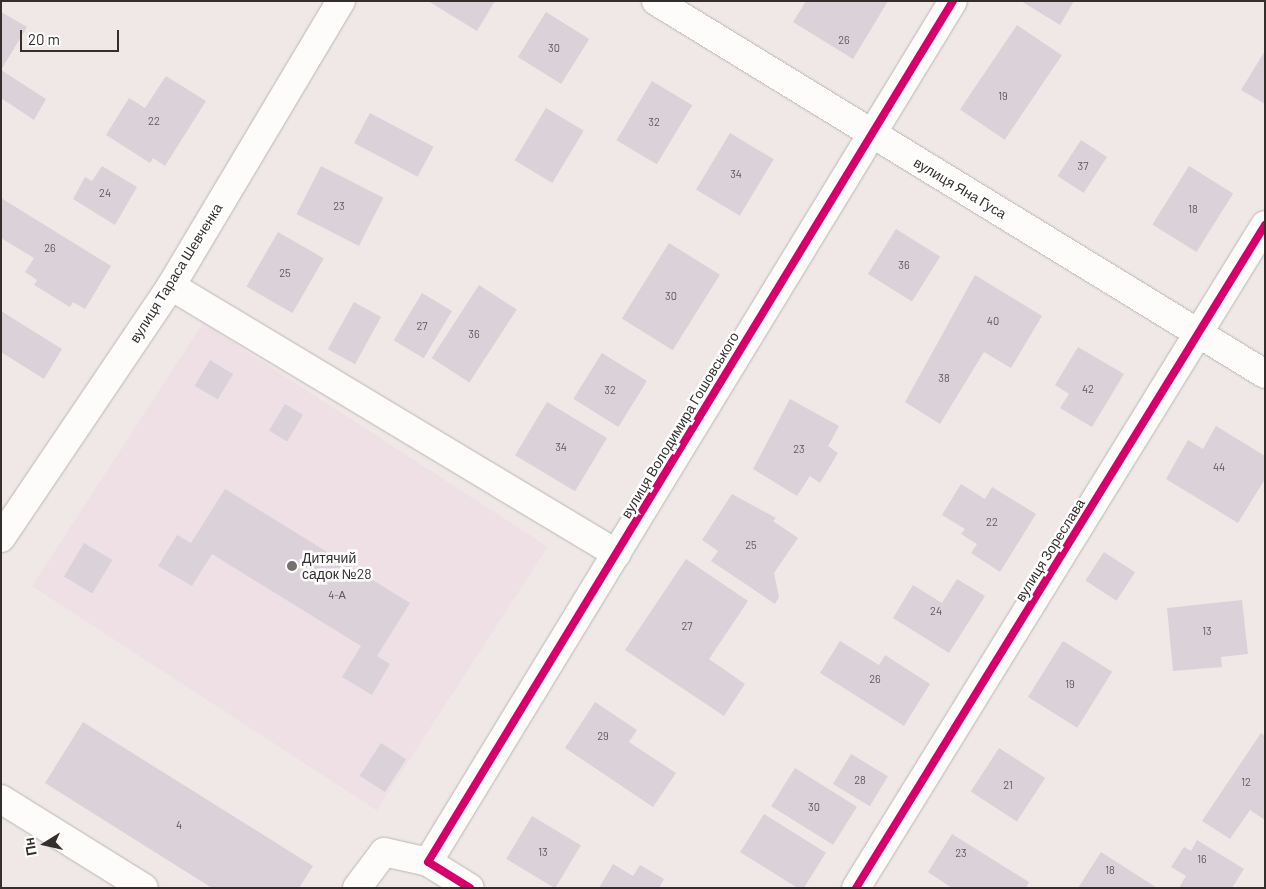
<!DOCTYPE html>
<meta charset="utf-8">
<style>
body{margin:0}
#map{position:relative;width:1266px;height:889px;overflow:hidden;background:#efe8e6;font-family:Barlow,sans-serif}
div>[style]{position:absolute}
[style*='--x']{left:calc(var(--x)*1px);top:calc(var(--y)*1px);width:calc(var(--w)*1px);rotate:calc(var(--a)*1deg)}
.education>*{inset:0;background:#efe0e5;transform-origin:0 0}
.building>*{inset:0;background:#dbd1d9;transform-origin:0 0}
.roads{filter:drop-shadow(0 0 1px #bcb6b4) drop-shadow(0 0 1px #bcb6b4)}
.minor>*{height:28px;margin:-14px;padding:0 14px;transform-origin:14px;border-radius:14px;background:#fdfcfb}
.cycleway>*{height:8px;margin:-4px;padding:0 4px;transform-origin:4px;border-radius:4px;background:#d6006c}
.dots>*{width:14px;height:14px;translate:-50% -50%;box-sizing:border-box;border:2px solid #fff;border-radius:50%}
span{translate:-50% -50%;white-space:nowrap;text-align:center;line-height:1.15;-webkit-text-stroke:5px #fff;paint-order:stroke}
.number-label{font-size:11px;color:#60595a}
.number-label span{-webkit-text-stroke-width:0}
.street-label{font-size:14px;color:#342f2d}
.poi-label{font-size:14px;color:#342f2d}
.left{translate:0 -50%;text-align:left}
.frame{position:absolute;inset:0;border:2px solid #342f2d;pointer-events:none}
.north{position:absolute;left:20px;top:819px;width:50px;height:50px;-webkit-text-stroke:4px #fff;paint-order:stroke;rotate:260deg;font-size:14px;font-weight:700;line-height:20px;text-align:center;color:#342f2d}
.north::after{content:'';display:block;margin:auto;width:18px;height:22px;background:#342f2d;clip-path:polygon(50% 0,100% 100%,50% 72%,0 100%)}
.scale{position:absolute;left:20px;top:30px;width:99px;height:22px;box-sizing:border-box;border:2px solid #342f2d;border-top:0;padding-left:6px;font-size:15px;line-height:18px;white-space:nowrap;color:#342f2d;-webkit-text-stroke:4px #fff;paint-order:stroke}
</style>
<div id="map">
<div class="education">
<i style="left:203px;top:323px;width:411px;height:314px;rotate:33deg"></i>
</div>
<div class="building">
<i style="clip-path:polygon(428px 1px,495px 1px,477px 31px)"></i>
<i style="clip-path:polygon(806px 1px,888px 1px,853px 59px,793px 22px)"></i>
<i style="clip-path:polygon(1021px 1px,1074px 1px,1060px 25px)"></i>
<i style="clip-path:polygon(1px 12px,27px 27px,1px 70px,46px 99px,34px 120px,1px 98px)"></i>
<i style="left:546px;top:12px;width:51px;height:53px;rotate:32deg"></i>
<i style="left:1017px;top:25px;width:54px;height:102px;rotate:34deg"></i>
<i style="clip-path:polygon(1265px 51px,1265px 104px,1241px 90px)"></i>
<i style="clip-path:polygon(166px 76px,206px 101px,165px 166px,153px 158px,150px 163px,106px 135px,129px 98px,145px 108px)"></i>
<i style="left:652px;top:81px;width:47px;height:69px;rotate:31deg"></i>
<i style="left:546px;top:108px;width:44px;height:61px;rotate:31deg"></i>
<i style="left:370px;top:113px;width:72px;height:34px;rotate:28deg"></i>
<i style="left:730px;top:133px;width:51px;height:66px;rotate:31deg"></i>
<i style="left:1081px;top:140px;width:31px;height:43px;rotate:33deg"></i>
<i style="clip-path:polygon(102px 166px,137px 187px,115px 225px,73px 199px,85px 177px,92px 181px)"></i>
<i style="left:321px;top:166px;width:70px;height:54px;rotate:27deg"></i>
<i style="left:1189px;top:166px;width:52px;height:69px;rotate:32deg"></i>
<i style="clip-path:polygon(1px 198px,111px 266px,85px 309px,73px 302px,70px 307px,34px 285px,37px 280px,25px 272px,34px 258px,1px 238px)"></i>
<i style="left:896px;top:229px;width:52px;height:53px;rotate:32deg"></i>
<i style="left:278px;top:232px;width:53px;height:63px;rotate:30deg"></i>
<i style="left:669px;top:243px;width:60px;height:89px;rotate:32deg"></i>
<i style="clip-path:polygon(975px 275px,1042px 316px,1011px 368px,984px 352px,940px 424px,905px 402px)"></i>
<i style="left:479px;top:285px;width:45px;height:87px;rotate:33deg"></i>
<i style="left:422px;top:293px;width:35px;height:55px;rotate:31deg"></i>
<i style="left:354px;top:302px;width:31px;height:54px;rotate:29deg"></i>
<i style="clip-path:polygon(1px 311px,62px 349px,44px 379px,1px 352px)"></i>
<i style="clip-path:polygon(1078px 347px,1124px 374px,1092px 427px,1060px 408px,1069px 394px,1055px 385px)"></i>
<i style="left:602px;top:353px;width:53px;height:54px;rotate:32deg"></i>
<i style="left:210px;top:360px;width:27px;height:30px;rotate:31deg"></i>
<i style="clip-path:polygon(790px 399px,839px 426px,828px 446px,838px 453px,820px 483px,810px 476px,797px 496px,753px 469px)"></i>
<i style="left:547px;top:402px;width:70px;height:62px;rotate:31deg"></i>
<i style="left:285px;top:404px;width:21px;height:31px;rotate:31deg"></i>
<i style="clip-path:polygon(1216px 426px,1265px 456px,1265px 479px,1238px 523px,1166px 479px,1188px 440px,1203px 449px)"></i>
<i style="clip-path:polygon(961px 484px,985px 499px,992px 487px,1036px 514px,1000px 572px,971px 553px,977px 544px,961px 534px,965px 529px,942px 515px)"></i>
<i style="clip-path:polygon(225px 489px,410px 603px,377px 656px,390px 664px,372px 695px,342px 677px,361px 646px,212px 554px,192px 586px,158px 566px,177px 535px,191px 543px)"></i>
<i style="clip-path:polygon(732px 494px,776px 518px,773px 521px,798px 538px,774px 573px,779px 597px,775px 604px,711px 561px,718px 551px,702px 540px)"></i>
<i style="left:84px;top:543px;width:33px;height:39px;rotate:31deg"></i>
<i style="left:1104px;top:552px;width:37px;height:34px;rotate:33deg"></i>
<i style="clip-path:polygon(686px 559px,748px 601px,709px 659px,745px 684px,724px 716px,625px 650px)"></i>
<i style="clip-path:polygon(957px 579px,985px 596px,949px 653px,893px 618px,913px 585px,942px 603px)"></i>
<i style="clip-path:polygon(1242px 600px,1248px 654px,1221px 657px,1222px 667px,1173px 671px,1167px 608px)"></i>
<i style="clip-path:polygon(840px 641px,879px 665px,885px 655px,930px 684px,904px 726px,820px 673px)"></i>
<i style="left:1063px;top:641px;width:58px;height:66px;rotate:32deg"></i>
<i style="clip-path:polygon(595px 702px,637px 730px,629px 742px,676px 773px,653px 807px,565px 748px)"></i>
<i style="clip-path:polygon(83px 722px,313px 866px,299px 888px,212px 888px,45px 783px)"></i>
<i style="clip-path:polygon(1261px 733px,1265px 736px,1265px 820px,1250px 810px,1230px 839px,1202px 821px)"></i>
<i style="left:381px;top:743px;width:30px;height:39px;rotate:33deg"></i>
<i style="left:999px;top:748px;width:55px;height:52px;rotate:33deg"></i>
<i style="left:851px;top:754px;width:43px;height:35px;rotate:31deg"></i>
<i style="left:795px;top:768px;width:73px;height:45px;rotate:32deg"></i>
<i style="left:764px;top:814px;width:73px;height:45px;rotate:32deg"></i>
<i style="left:532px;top:816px;width:57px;height:50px;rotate:31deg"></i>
<i style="clip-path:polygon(952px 834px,1029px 882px,1026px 888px,952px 888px,928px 872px)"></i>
<i style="clip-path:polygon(1197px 840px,1244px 869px,1232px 888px,1179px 888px,1186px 876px,1171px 867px,1184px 847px,1191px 851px)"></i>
<i style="clip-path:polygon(1101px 852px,1157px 888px,1078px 888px)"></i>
<i style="clip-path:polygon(613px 864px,633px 876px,640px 865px,664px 879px,659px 888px,599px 888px)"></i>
</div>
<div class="roads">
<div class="minor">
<i style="--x:656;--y:1;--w:714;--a:31.49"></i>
<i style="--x:171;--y:286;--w:520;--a:31"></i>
<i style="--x:1;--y:538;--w:304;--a:-56"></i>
<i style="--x:171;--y:286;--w:332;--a:-59.2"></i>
<i style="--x:1;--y:799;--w:168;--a:31.9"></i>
<i style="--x:428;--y:862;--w:1008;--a:-58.63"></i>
<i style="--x:357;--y:888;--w:45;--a:-53.1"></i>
<i style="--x:384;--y:852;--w:45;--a:12.8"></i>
<i style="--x:428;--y:862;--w:49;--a:31.8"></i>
<i style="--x:856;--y:888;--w:779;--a:-58.33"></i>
</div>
</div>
<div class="cycleway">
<i style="--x:470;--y:888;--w:49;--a:-148.2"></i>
<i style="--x:428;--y:862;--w:1008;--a:-58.63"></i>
<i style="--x:856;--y:888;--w:779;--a:-58.33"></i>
</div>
<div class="dots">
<i style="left:292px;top:566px;background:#75706e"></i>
</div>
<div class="number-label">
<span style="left:844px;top:40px">26</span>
<span style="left:554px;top:48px">30</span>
<span style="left:1003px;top:96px">19</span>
<span style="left:154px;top:121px">22</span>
<span style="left:654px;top:122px">32</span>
<span style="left:1083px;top:166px">37</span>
<span style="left:736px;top:174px">34</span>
<span style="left:105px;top:193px">24</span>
<span style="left:339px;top:206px">23</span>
<span style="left:1193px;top:209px">18</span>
<span style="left:50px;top:248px">26</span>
<span style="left:904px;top:265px">36</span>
<span style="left:285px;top:273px">25</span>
<span style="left:671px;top:296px">30</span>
<span style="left:993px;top:321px">40</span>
<span style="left:422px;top:326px">27</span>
<span style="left:474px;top:334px">36</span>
<span style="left:944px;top:378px">38</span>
<span style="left:1088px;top:389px">42</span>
<span style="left:610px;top:390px">32</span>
<span style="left:561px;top:447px">34</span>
<span style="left:799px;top:449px">23</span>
<span style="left:1219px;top:467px">44</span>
<span style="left:992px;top:522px">22</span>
<span style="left:751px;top:545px">25</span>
<span style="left:337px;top:595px">4-А</span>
<span style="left:936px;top:611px">24</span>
<span style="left:687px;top:626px">27</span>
<span style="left:1207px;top:631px">13</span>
<span style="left:875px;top:679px">26</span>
<span style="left:1070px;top:684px">19</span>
<span style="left:603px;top:736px">29</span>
<span style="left:860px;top:780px">28</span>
<span style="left:1246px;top:782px">12</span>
<span style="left:1008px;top:785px">21</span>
<span style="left:814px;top:807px">30</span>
<span style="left:179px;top:825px">4</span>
<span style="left:543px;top:852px">13</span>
<span style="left:961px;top:853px">23</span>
<span style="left:1202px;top:859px">16</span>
<span style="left:1110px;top:870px">18</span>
</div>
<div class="street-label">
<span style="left:960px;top:188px;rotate:31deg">вулиця Яна Гуса</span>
<span style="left:176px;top:273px;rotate:-58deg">вулиця Тараса Шевченка</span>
<span style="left:680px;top:425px;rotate:-59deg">вулиця Володимира Гошовського</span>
<span style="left:1050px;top:550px;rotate:-58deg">вулиця Зореслава</span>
</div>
<div class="poi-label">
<span class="left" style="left:302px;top:566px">Дитячий<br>садок №28</span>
</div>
<div class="frame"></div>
<div class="north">Пн</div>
<div class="scale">20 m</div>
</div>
